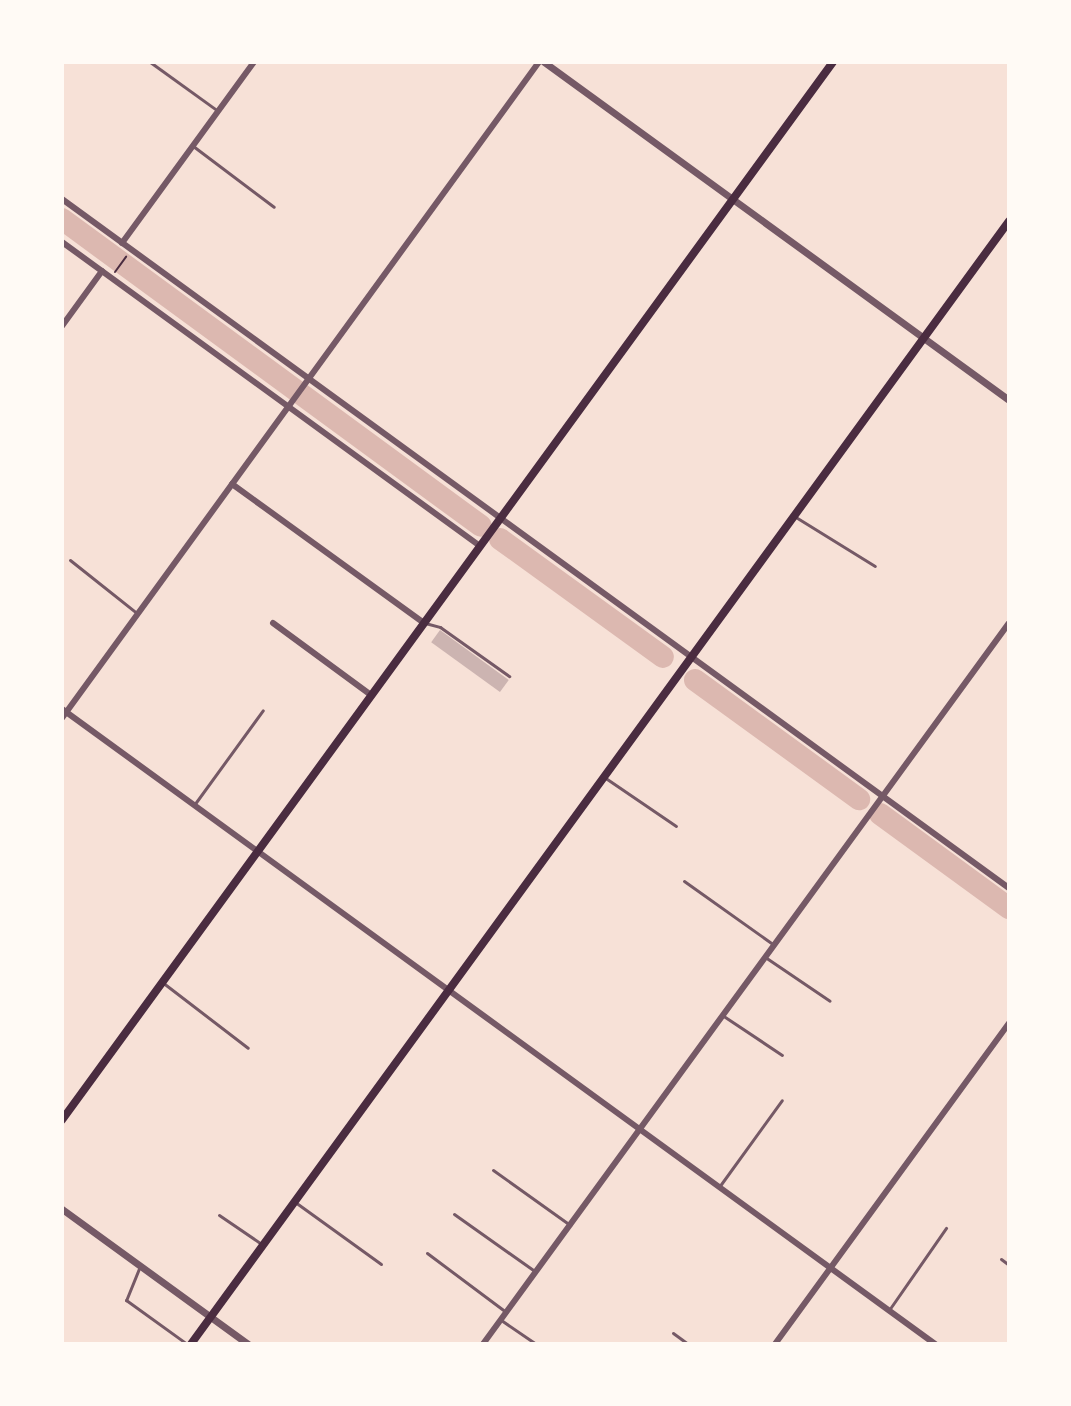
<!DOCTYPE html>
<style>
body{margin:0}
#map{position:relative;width:1071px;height:1406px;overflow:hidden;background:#f7e1d7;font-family:Inter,sans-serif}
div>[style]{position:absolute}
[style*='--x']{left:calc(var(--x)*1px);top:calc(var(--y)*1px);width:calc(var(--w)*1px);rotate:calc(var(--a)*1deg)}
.river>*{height:22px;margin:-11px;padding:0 11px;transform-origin:11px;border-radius:11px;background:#dcb8b0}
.building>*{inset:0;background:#ccb4b1;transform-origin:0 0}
.path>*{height:2px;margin:-1px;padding:0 1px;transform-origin:1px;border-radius:1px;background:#4a2c40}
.service>*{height:3px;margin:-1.5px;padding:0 1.5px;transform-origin:1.5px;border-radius:1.5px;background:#755966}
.minor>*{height:6px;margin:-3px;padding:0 3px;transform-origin:3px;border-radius:3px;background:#755966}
.tertiary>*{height:7px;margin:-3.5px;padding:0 3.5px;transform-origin:3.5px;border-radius:3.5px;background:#755966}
.secondary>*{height:8px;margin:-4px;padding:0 4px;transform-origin:4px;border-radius:4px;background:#4a2c40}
span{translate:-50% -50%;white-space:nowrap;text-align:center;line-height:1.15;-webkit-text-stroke:8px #fffaf5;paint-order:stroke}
.frame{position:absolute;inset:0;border:64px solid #fffaf5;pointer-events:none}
</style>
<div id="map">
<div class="river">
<i style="--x:62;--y:219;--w:519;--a:36.23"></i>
<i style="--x:500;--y:539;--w:201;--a:35.9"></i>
<i style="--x:695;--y:680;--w:203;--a:36"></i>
<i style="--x:880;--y:814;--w:160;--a:36.1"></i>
</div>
<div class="building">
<i style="left:440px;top:630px;width:85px;height:15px;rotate:36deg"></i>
</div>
<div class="path">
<i style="--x:115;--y:272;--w:19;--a:-54"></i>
</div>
<div class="service">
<i style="--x:150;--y:62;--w:84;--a:35.8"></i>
<i style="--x:193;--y:146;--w:101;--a:37"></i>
<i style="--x:794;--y:516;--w:95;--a:31.7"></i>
<i style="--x:70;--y:560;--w:87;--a:38.5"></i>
<i style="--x:425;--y:623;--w:16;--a:15"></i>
<i style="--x:440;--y:627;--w:85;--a:35.4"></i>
<i style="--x:604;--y:777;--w:87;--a:34.2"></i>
<i style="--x:194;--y:805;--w:117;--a:-54"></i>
<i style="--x:684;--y:881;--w:110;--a:35.4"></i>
<i style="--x:765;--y:957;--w:78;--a:34.1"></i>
<i style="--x:162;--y:982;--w:108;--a:37.5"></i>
<i style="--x:722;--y:1015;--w:72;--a:33.7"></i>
<i style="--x:493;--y:1170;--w:95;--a:35.5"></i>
<i style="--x:719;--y:1187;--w:107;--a:-54.1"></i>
<i style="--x:295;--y:1202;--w:106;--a:35.8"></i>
<i style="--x:454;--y:1214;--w:100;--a:35.3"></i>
<i style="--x:219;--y:1215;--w:50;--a:34.3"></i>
<i style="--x:427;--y:1253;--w:99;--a:36.8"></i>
<i style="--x:1001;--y:1259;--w:10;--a:37"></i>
<i style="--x:140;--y:1266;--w:37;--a:112"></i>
<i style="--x:126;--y:1300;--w:75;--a:35.8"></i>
<i style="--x:889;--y:1310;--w:100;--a:-55.2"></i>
<i style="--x:501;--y:1320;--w:42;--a:34.4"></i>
<i style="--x:673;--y:1333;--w:19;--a:36"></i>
</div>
<div class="minor">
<i style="--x:62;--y:199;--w:1171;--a:36.04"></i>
<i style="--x:62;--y:242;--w:517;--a:36.03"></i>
<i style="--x:122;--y:243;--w:224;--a:-53.9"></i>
<i style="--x:62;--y:326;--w:68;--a:-54"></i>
<i style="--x:232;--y:484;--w:237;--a:35.9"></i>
<i style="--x:273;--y:623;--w:122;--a:36.3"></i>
<i style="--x:62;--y:709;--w:1080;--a:36.03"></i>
<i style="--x:62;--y:718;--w:811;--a:-53.98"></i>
<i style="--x:483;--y:1344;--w:892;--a:-53.89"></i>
<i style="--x:775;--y:1344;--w:397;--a:-53.9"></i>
</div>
<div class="tertiary">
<i style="--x:544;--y:62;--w:575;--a:36.01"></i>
<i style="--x:62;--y:1209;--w:230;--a:36"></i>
</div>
<div class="secondary">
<i style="--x:62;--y:1120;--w:1309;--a:-53.92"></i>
<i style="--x:191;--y:1344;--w:1389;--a:-53.93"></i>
</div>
<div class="frame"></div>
</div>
